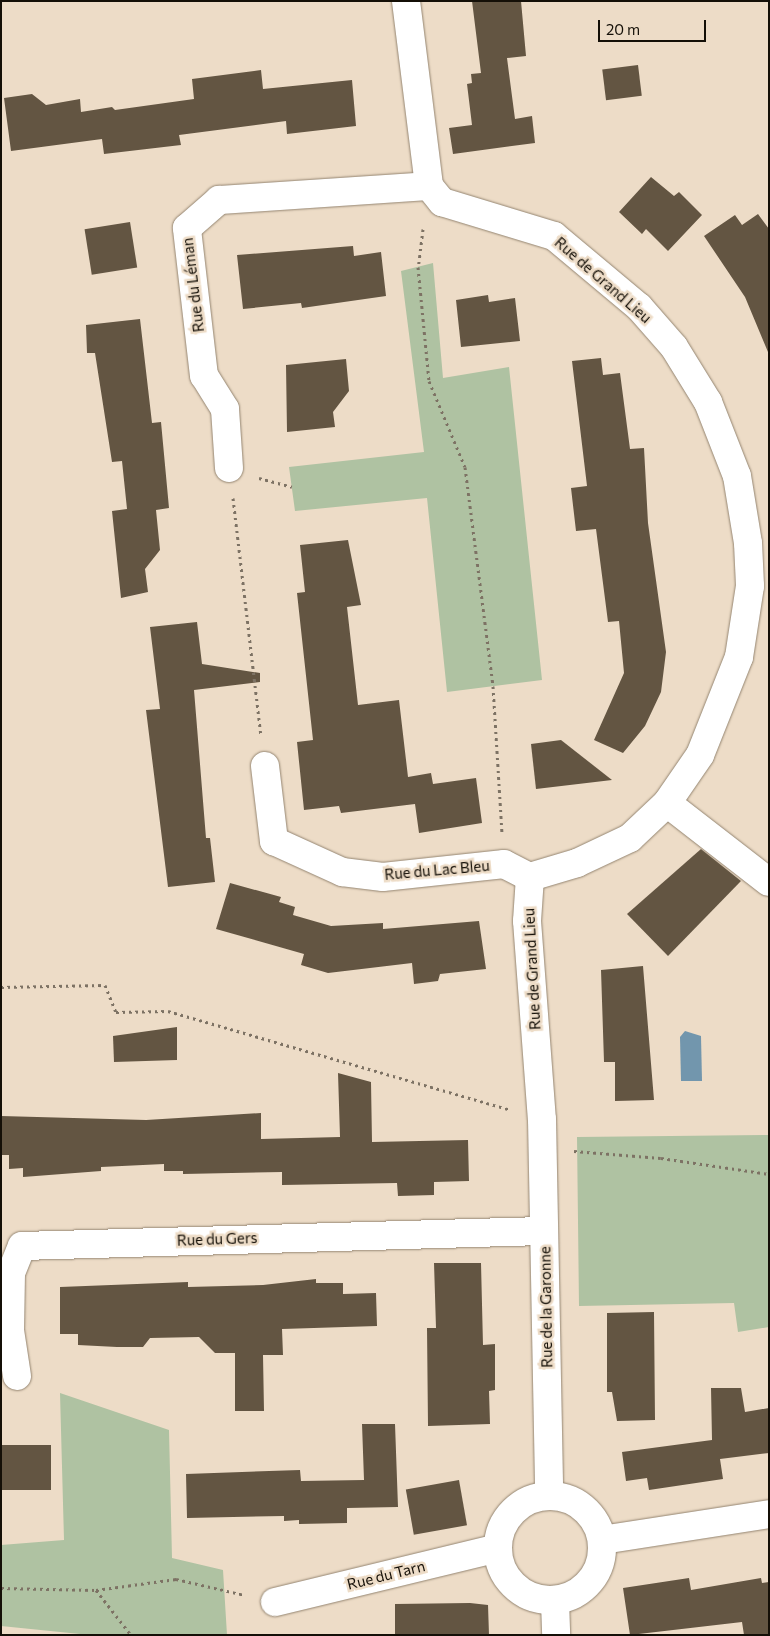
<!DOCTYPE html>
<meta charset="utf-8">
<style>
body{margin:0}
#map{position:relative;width:770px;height:1636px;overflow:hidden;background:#eddcc7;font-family:Commissioner,sans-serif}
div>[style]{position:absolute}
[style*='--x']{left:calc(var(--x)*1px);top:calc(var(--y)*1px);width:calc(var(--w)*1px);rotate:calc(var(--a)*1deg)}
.green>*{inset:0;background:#afc2a2}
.water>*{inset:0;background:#7296ad}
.building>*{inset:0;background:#635542;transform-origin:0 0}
.path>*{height:3px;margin-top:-1.5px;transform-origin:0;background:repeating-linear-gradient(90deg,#7d7264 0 2.5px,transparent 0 6.5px)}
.roads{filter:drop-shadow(0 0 1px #948571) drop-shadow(0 0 1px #948571)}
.minor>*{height:28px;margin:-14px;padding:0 14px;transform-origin:14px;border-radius:14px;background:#fff}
.minor>.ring{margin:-14px;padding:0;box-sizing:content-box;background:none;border:28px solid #fff;border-radius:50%}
span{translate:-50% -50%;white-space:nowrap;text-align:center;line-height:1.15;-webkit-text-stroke:5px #eddcc7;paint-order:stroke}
.street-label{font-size:15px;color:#140f07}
.frame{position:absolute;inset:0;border:2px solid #140f07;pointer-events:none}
.scale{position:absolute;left:598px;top:20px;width:108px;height:22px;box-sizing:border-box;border:2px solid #140f07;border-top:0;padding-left:6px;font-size:15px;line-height:18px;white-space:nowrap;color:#140f07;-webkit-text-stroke:4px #eddcc7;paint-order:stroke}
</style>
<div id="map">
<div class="green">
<i style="clip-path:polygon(433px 263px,443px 378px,509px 367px,542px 680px,447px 692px,427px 498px,295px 511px,289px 467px,424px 452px,401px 271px)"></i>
<i style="clip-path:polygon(769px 1135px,769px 1327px,738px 1332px,734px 1303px,579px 1306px,577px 1137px)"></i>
<i style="clip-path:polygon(60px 1393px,169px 1430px,172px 1558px,223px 1570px,227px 1635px,90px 1635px,1px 1626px,1px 1545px,64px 1540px)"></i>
</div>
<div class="water">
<i style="clip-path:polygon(685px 1031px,701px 1036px,702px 1081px,681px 1081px,680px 1037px)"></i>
</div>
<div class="building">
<i style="clip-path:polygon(472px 1px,521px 1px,526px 56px,507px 58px,515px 119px,532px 116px,535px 143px,453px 154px,449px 128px,472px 125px,467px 84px,472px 83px,471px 74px,481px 73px)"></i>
<i style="left:638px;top:65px;width:31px;height:36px;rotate:83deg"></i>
<i style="clip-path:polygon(261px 70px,263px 89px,352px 80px,356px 126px,287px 134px,286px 121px,179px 135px,181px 145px,104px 154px,102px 139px,11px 151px,4px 98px,32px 94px,46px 105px,80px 99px,81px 112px,112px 107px,115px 110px,194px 99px,192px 79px)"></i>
<i style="clip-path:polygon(651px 177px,674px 196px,679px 192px,702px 215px,668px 251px,646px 229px,642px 234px,619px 212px)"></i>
<i style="clip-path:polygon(758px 214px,769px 229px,768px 352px,745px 297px,704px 236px,735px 215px,742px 225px)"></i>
<i style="left:130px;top:222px;width:46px;height:46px;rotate:81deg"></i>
<i style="clip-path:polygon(353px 246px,354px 256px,381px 252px,386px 296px,302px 308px,301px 303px,243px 309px,237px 255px)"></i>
<i style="clip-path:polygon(488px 295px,489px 302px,515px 298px,520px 341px,461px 347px,456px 300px)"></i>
<i style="clip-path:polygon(140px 319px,152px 423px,161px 422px,169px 508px,156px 510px,160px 550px,145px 569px,148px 592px,121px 598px,112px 511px,127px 509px,122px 461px,112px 462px,95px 353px,87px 353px,86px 325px)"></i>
<i style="clip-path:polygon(601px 358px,603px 375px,620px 373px,630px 449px,644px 448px,648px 523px,666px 652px,661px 692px,645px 726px,623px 753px,594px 740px,624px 673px,619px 621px,608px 622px,596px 529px,576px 531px,571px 488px,587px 486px,572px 361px)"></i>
<i style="clip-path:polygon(346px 359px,349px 391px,333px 412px,335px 427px,287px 432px,286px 365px)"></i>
<i style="clip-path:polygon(348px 540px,361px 605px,347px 607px,358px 705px,399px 700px,408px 777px,431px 773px,433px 784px,476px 778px,482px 823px,419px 833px,415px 804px,341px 813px,339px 806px,304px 810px,297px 742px,313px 740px,297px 593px,305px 592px,300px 545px)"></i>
<i style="clip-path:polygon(197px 622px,202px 664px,260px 673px,260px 682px,194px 690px,206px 838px,210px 838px,215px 882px,168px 887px,146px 710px,160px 709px,150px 627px)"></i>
<i style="clip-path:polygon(561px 740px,612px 780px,536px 789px,531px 744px)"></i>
<i style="clip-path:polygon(701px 849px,741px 881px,668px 956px,627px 914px)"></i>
<i style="clip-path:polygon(230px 883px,281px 897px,279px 902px,295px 907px,293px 915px,331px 926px,383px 923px,383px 929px,479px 921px,486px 969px,440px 974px,438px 981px,414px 984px,412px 963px,328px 973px,301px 965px,304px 954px,216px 929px)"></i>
<i style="clip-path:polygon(643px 966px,654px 1100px,615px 1101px,615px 1062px,604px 1062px,601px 970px)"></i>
<i style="clip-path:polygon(177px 1027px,177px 1060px,114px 1062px,113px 1036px)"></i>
<i style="clip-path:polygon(338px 1073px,371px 1082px,372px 1142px,468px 1140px,469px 1181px,434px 1182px,434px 1195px,398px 1196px,397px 1183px,282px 1185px,282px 1172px,183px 1174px,183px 1171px,164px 1171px,164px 1164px,101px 1167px,101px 1171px,23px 1177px,23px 1168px,9px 1169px,9px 1155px,1px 1155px,1px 1116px,146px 1120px,261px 1113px,261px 1139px,340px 1137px)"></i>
<i style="clip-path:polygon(434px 1263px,481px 1263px,483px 1345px,495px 1344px,495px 1390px,489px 1391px,490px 1424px,428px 1426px,427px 1328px,436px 1328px)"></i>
<i style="clip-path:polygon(316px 1279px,316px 1283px,343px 1283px,343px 1294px,376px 1293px,377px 1326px,282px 1329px,283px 1355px,263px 1355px,264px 1411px,235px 1411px,235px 1353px,215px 1353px,199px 1337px,150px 1338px,143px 1347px,117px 1347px,78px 1345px,78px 1334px,60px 1334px,60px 1287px,188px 1282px,188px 1287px,263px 1285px)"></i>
<i style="clip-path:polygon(654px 1312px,655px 1420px,617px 1421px,612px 1392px,607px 1392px,607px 1313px)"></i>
<i style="clip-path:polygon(711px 1388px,741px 1388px,745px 1412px,769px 1408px,769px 1453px,720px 1459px,723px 1479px,649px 1490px,647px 1478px,626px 1481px,622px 1452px,712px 1440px)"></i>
<i style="clip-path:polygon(362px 1424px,395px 1424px,398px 1507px,347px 1508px,347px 1523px,299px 1524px,299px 1520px,284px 1521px,284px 1516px,187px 1518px,186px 1474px,300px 1470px,301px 1481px,364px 1480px)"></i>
<i style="left:1px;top:1445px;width:50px;height:45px"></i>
<i style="left:459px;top:1480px;width:46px;height:54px;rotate:80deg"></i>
<i style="clip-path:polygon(689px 1578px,691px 1590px,761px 1578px,762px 1583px,769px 1582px,769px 1635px,744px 1635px,742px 1622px,630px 1635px,623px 1588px)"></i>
<i style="clip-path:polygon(470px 1603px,488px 1605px,489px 1635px,395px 1635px,395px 1604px)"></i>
</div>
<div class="path">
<i style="--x:423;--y:229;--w:38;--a:97"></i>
<i style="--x:418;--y:267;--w:115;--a:84.5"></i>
<i style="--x:429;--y:381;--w:93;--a:67.3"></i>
<i style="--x:465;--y:467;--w:221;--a:82.7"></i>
<i style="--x:493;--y:686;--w:146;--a:86.5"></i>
<i style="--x:259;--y:478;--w:34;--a:15"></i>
<i style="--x:233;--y:498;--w:239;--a:83.3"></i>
<i style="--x:1;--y:987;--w:104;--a:-1.1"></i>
<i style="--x:105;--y:985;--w:29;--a:68"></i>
<i style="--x:116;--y:1012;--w:52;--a:-1.1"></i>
<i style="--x:168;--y:1011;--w:354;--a:16.1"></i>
<i style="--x:574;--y:1151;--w:87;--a:4.6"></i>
<i style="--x:661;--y:1158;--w:109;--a:8.4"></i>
<i style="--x:1;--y:1588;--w:95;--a:1.2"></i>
<i style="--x:96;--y:1590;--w:57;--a:52.1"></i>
<i style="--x:96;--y:1590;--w:81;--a:-7.8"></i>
<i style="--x:176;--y:1579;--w:71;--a:13.1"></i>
</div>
<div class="roads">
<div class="minor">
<i style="--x:406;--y:1;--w:186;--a:82.9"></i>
<i style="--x:429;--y:186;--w:21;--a:51"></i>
<i style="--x:442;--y:202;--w:117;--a:16.9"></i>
<i style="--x:554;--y:236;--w:111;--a:39.9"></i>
<i style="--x:639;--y:307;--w:53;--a:48.8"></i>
<i style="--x:674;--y:347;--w:65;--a:58.3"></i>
<i style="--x:708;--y:402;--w:79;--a:68.6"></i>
<i style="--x:737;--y:476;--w:68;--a:80.7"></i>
<i style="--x:748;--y:543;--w:43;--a:87.3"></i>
<i style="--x:750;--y:586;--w:72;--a:98.8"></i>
<i style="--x:739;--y:657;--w:105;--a:111.7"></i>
<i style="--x:700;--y:755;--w:58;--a:124.5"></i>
<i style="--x:667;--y:803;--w:51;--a:136.6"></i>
<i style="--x:630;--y:838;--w:59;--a:154.7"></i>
<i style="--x:577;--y:863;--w:49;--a:163.4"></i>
<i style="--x:530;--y:877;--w:44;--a:93.9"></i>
<i style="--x:527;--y:921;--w:199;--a:85.7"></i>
<i style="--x:542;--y:1119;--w:377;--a:88.9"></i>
<i style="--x:229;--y:468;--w:59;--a:-93.9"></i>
<i style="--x:225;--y:409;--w:39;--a:-122"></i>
<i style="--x:204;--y:376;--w:149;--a:-96.6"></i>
<i style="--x:187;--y:228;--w:43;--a:-41.2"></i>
<i style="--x:219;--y:200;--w:210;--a:-3.8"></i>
<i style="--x:265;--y:766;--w:76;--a:83.2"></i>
<i style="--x:274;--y:841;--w:75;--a:24.5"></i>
<i style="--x:342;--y:872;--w:41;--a:7"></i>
<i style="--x:383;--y:877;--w:122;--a:-6.1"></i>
<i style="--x:504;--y:864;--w:29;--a:27"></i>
<i style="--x:667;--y:803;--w:129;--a:37.8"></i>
<i style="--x:17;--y:1376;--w:47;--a:-98.7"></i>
<i style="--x:10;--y:1330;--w:57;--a:-89"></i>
<i style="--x:11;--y:1273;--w:29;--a:-68"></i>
<i style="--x:22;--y:1246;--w:522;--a:-1.65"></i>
<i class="ring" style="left:498px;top:1496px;width:76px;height:76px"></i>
<i style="--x:602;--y:1540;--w:169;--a:-8.8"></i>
<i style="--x:555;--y:1601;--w:34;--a:88"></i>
<i style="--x:275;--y:1602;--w:229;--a:-13.6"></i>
</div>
</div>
<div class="street-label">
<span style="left:603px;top:280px;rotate:41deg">Rue de Grand Lieu</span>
<span style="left:193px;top:285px;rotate:-97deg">Rue du Léman</span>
<span style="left:437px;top:870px;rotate:-5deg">Rue du Lac Bleu</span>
<span style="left:532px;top:969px;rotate:-93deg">Rue de Grand Lieu</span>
<span style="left:217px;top:1239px;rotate:-2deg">Rue du Gers</span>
<span style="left:546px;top:1307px;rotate:-91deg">Rue de la Garonne</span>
<span style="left:386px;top:1575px;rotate:-14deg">Rue du Tarn</span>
</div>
<div class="frame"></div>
<div class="scale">20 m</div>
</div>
